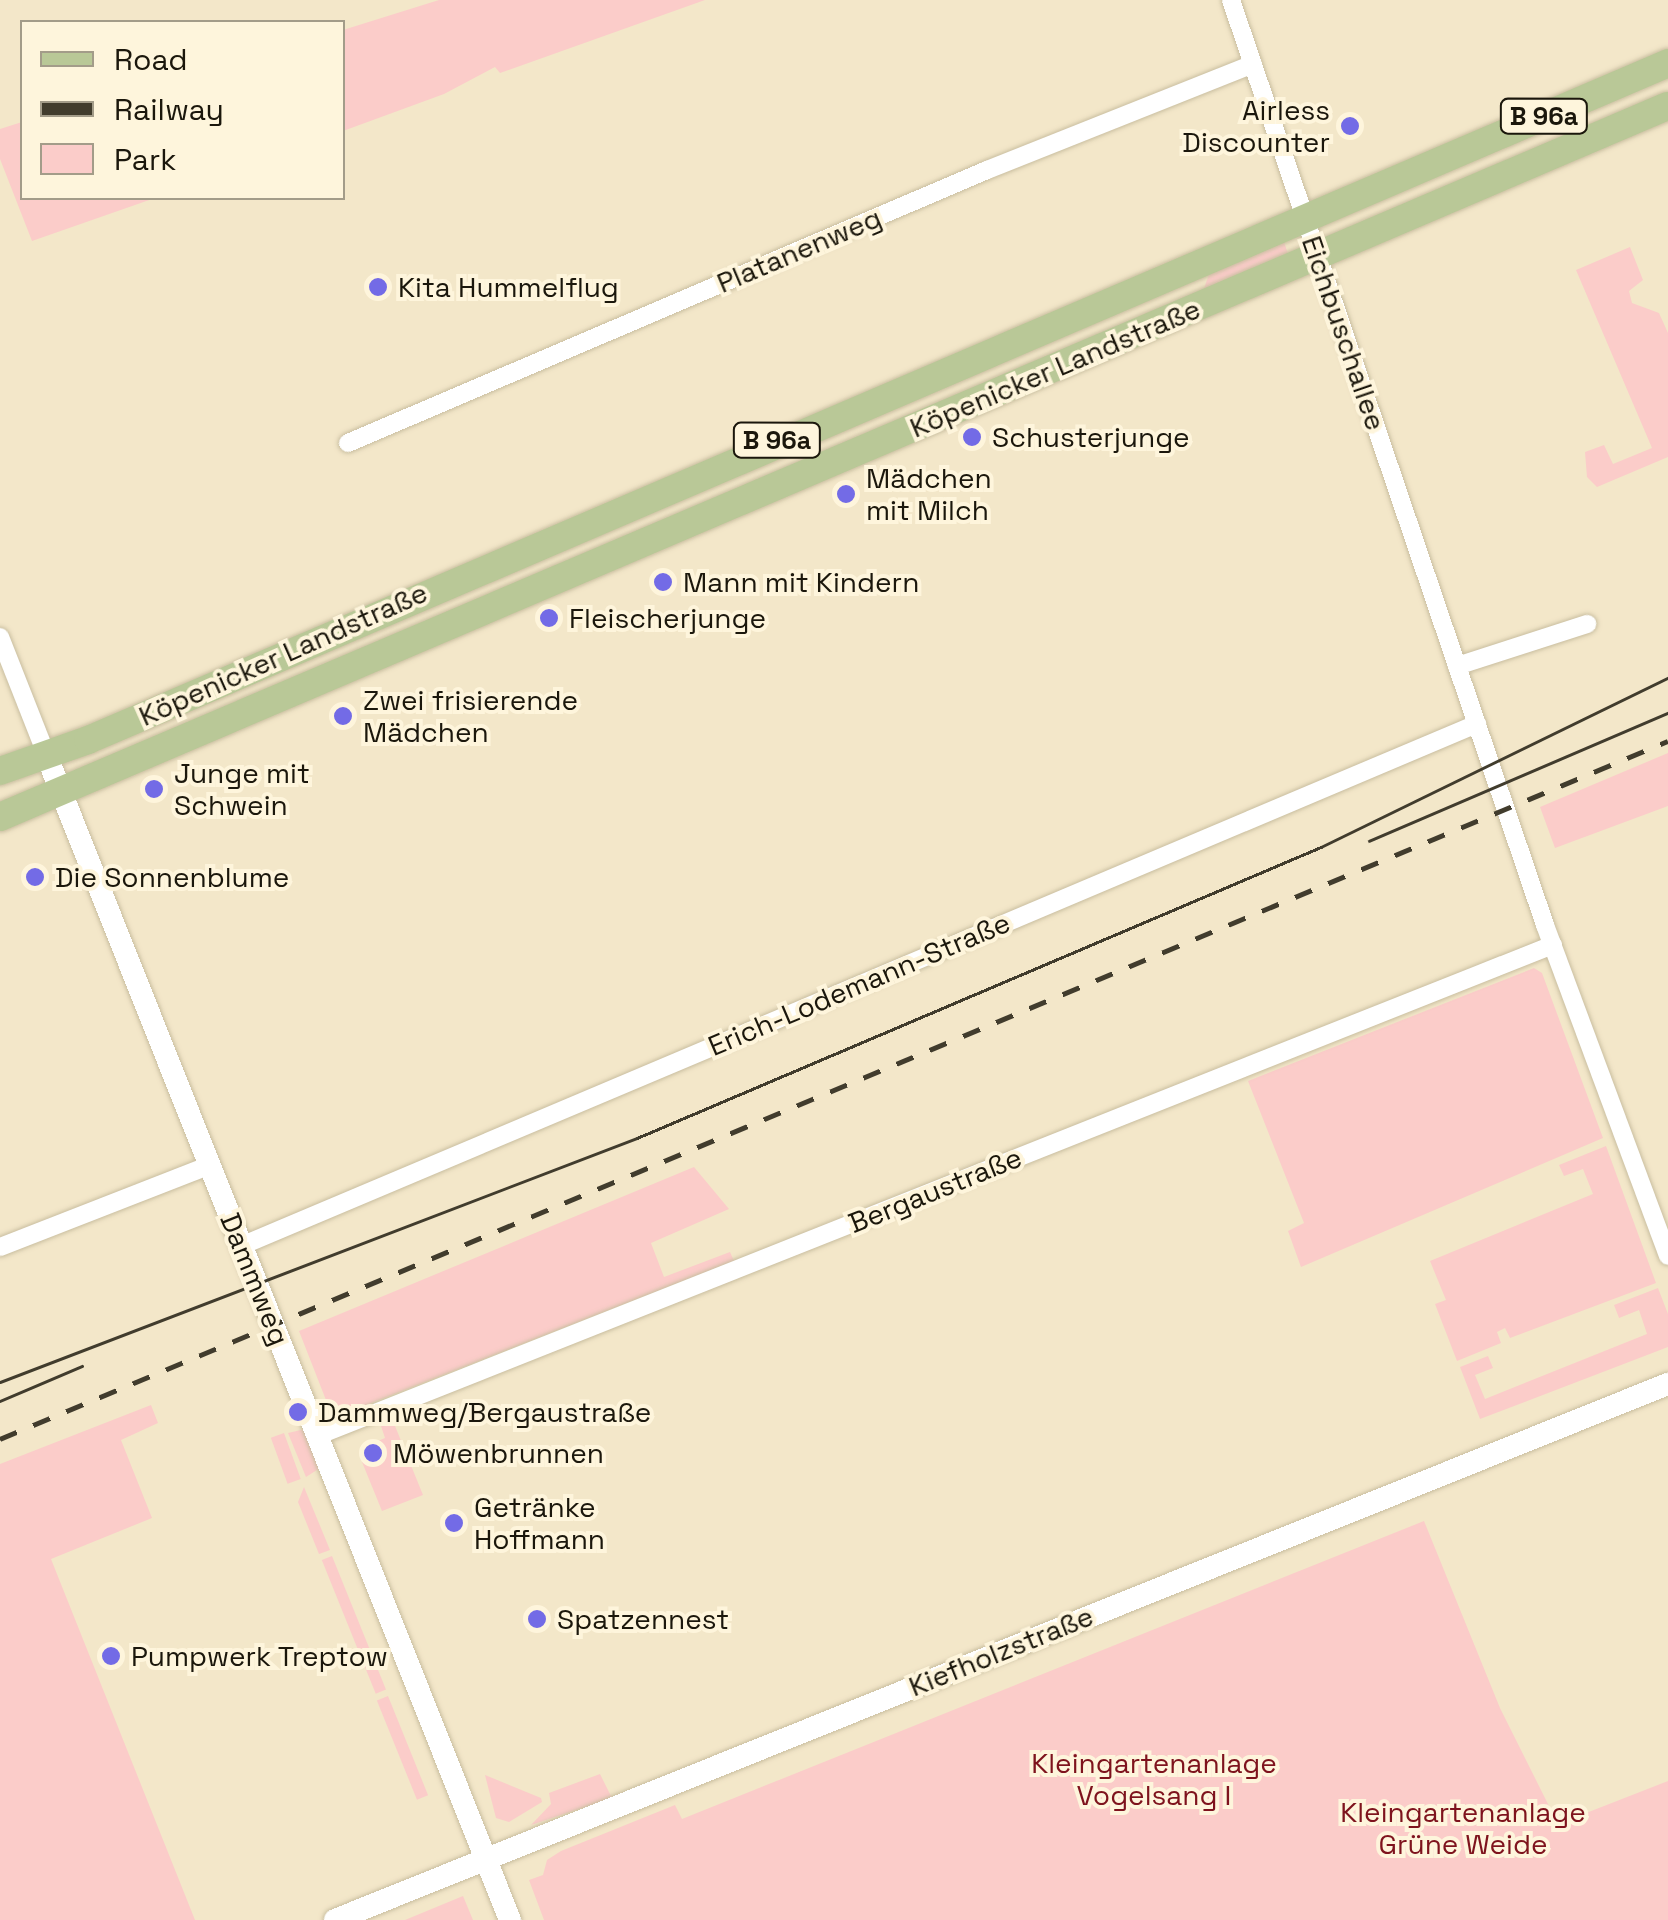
<!DOCTYPE html>
<meta charset="utf-8">
<style>
body{margin:0}
#map{position:relative;width:1668px;height:1920px;overflow:hidden;background:#f3e7c9;font-family:"Space Grotesk",sans-serif}
div>[style]{position:absolute}
[style*='--x']{left:calc(var(--x)*1px);top:calc(var(--y)*1px);width:calc(var(--w)*1px);rotate:calc(var(--a)*1deg)}
.green>*{inset:0;background:#fbccc9;transform-origin:0 0}
.roads{filter:drop-shadow(0 0 2px #c9bea0) drop-shadow(0 0 2px #c9bea0)}
.minor>*{height:18px;margin:-9px;padding:0 9px;transform-origin:9px;border-radius:9px;background:#fff}
.tertiary>*{height:22px;margin:-11px;padding:0 11px;transform-origin:11px;border-radius:11px;background:#fff}
.primary>*{height:28px;margin:-14px;padding:0 14px;transform-origin:14px;border-radius:14px;background:#b9c897}
.tram>*{height:2.5px;margin:-1.25px;padding:0 1.25px;transform-origin:1.25px;border-radius:1.25px;background:#413c2d}
.rail>*{height:5px;margin-top:-2.5px;transform-origin:0;background:repeating-linear-gradient(90deg,#413c2d 0 18px,transparent 0 36px)}
.dots>*{width:28px;height:28px;translate:-50% -50%;box-sizing:border-box;border:5px solid #fef5dc;border-radius:50%}
span{translate:-50% -50%;white-space:nowrap;text-align:center;line-height:1.15;-webkit-text-stroke:8px #fef5dc;paint-order:stroke}
.shield-label span{padding:2px 8px;background:#fef5dc;border:2px solid;border-radius:8px;-webkit-text-stroke-width:0}
.shield-label{font-size:25px;color:#1b170c;font-weight:700}
.poi-label{font-size:28px;color:#1b170c}
.right{translate:-100% -50%;text-align:right}
.left{translate:0 -50%;text-align:left}
.street-label{font-size:28px;color:#1b170c}
.park-label{font-size:28px;color:#7e131d}
.legend{position:absolute;left:20px;top:20px;width:325px;height:180px;box-sizing:border-box;background:#fef5dc;border:2px solid #a39c89;margin:0;padding:12px 18px;list-style:none;font-size:30px;color:#1b170c}
.legend li{display:flex;align-items:center;gap:20px;height:50px}
.legend b{width:50px;border:2px solid #a39c89}
</style>
<div id="map">
<div class="green">
<i style="clip-path:polygon(439px 0,705px 0,500px 73px,495px 67px,444px 94px,343px 131px,343px 30px)"></i>
<i style="clip-path:polygon(22px 122px,22px 198px,155px 198px,32px 241px,0 159px,0 129px)"></i>
<i style="clip-path:polygon(1282px 236px,1289px 257px,1202px 294px,1212px 266px)"></i>
<i style="clip-path:polygon(1630px 247px,1643px 280px,1629px 291px,1632px 303px,1659px 313px,1668px 333px,1668px 457px,1597px 487px,1587px 477px,1585px 452px,1604px 445px,1613px 464px,1652px 448px,1576px 270px)"></i>
<i style="clip-path:polygon(1668px 753px,1668px 806px,1555px 848px,1540px 807px)"></i>
<i style="clip-path:polygon(1534px 968px,1542px 973px,1603px 1138px,1301px 1267px,1288px 1231px,1304px 1223px,1248px 1081px)"></i>
<i style="clip-path:polygon(1606px 1146px,1656px 1283px,1510px 1338px,1505px 1328px,1497px 1332px,1501px 1343px,1457px 1361px,1435px 1304px,1446px 1300px,1430px 1261px,1593px 1194px,1583px 1169px,1564px 1176px,1559px 1165px)"></i>
<i style="clip-path:polygon(694px 1167px,729px 1209px,651px 1243px,664px 1277px,730px 1252px,734px 1261px,333px 1418px,299px 1331px)"></i>
<i style="clip-path:polygon(1658px 1288px,1668px 1314px,1668px 1347px,1480px 1419px,1460px 1367px,1488px 1356px,1493px 1368px,1475px 1375px,1485px 1399px,1647px 1334px,1639px 1310px,1619px 1318px,1614px 1305px)"></i>
<i style="clip-path:polygon(151px 1405px,158px 1423px,121px 1440px,152px 1518px,51px 1559px,195px 1920px,0 1920px,0 1464px)"></i>
<i style="clip-path:polygon(393px 1421px,423px 1495px,382px 1511px,362px 1462px,378px 1455px,373px 1443px,385px 1438px,381px 1426px)"></i>
<i style="clip-path:polygon(305px 1429px,320px 1468px,306px 1477px,288px 1433px)"></i>
<i style="left:284px;top:1433px;width:49px;height:14px;rotate:70deg"></i>
<i style="clip-path:polygon(304px 1487px,330px 1550px,319px 1554px,298px 1502px)"></i>
<i style="clip-path:polygon(1424px 1521px,1500px 1708px,1558px 1824px,1668px 1781px,1668px 1920px,544px 1920px,529px 1880px,543px 1875px,547px 1860px,561px 1851px,675px 1805px,682px 1819px)"></i>
<i style="left:332px;top:1556px;width:144px;height:11px;rotate:68deg"></i>
<i style="left:388px;top:1696px;width:107px;height:12px;rotate:68deg"></i>
<i style="clip-path:polygon(600px 1774px,612px 1798px,531px 1825px,551px 1804px,549px 1793px)"></i>
<i style="clip-path:polygon(485px 1775px,541px 1798px,542px 1802px,509px 1822px,496px 1818px)"></i>
<i style="clip-path:polygon(463px 1896px,473px 1920px,405px 1920px)"></i>
</div>
<div class="roads">
<div class="minor">
<i style="--x:1231;--y:0;--w:977;--a:71.25"></i>
<i style="--x:1545;--y:925;--w:353;--a:69.6"></i>
<i style="--x:348;--y:443;--w:695;--a:-23.13"></i>
<i style="--x:987;--y:170;--w:286;--a:-21.7"></i>
<i style="--x:0;--y:637;--w:126;--a:68.5"></i>
<i style="--x:1457;--y:666;--w:137;--a:-17.9"></i>
<i style="--x:241;--y:1246;--w:1342;--a:-22.9"></i>
<i style="--x:0;--y:1247;--w:225;--a:-21.3"></i>
<i style="--x:317;--y:1436;--w:1330;--a:-21.67"></i>
</div>
<div class="tertiary">
<i style="--x:46;--y:754;--w:1255;--a:68.3"></i>
<i style="--x:335;--y:1920;--w:1437;--a:-21.91"></i>
</div>
<div class="primary">
<i style="--x:0;--y:771;--w:93;--a:-19.4"></i>
<i style="--x:88;--y:740;--w:1719;--a:-23.19"></i>
<i style="--x:0;--y:817;--w:1813;--a:-23.09"></i>
</div>
</div>
<div class="tram">
<i style="--x:1369;--y:841;--w:325;--a:-23.2"></i>
<i style="--x:0;--y:1382;--w:682;--a:-20.96"></i>
<i style="--x:637;--y:1138;--w:743;--a:-23.05"></i>
<i style="--x:1321;--y:847;--w:386;--a:-26"></i>
<i style="--x:0;--y:1401;--w:89;--a:-23.1"></i>
</div>
<div class="rail">
<i style="--x:0;--y:1439;--w:1808;--a:-22.71"></i>
</div>
<div class="dots">
<i style="left:1350px;top:126px;background:#736be6"></i>
<i style="left:378px;top:287px;background:#736be6"></i>
<i style="left:972px;top:437px;background:#736be6"></i>
<i style="left:846px;top:494px;background:#736be6"></i>
<i style="left:663px;top:582px;background:#736be6"></i>
<i style="left:549px;top:618px;background:#736be6"></i>
<i style="left:343px;top:716px;background:#736be6"></i>
<i style="left:154px;top:789px;background:#736be6"></i>
<i style="left:35px;top:877px;background:#736be6"></i>
<i style="left:298px;top:1412px;background:#736be6"></i>
<i style="left:373px;top:1453px;background:#736be6"></i>
<i style="left:454px;top:1523px;background:#736be6"></i>
<i style="left:537px;top:1619px;background:#736be6"></i>
<i style="left:111px;top:1656px;background:#736be6"></i>
</div>
<div class="shield-label">
<span style="left:1544px;top:116px">B 96a</span>
<span style="left:777px;top:440px">B 96a</span>
</div>
<div class="poi-label">
<span class="right" style="left:1330px;top:126px">Airless<br>Discounter</span>
<span class="left" style="left:398px;top:287px">Kita Hummelflug</span>
<span class="left" style="left:992px;top:437px">Schusterjunge</span>
<span class="left" style="left:866px;top:494px">Mädchen<br>mit Milch</span>
<span class="left" style="left:683px;top:582px">Mann mit Kindern</span>
<span class="left" style="left:569px;top:618px">Fleischerjunge</span>
<span class="left" style="left:363px;top:716px">Zwei frisierende<br>Mädchen</span>
<span class="left" style="left:174px;top:789px">Junge mit<br>Schwein</span>
<span class="left" style="left:55px;top:877px">Die Sonnenblume</span>
<span class="left" style="left:318px;top:1412px">Dammweg/Bergaustraße</span>
<span class="left" style="left:393px;top:1453px">Möwenbrunnen</span>
<span class="left" style="left:474px;top:1523px">Getränke<br>Hoffmann</span>
<span class="left" style="left:557px;top:1619px">Spatzennest</span>
<span class="left" style="left:131px;top:1656px">Pumpwerk Treptow</span>
</div>
<div class="street-label">
<span style="left:799px;top:250px;rotate:-23deg">Platanenweg</span>
<span style="left:1344px;top:333px;rotate:71deg">Eichbuschallee</span>
<span style="left:1055px;top:368px;rotate:-23deg">Köpenicker Landstraße</span>
<span style="left:283px;top:654px;rotate:-24deg">Köpenicker Landstraße</span>
<span style="left:859px;top:984px;rotate:-23deg">Erich-Lodemann-Straße</span>
<span style="left:935px;top:1190px;rotate:-22deg">Bergaustraße</span>
<span style="left:255px;top:1279px;rotate:68deg">Dammweg</span>
<span style="left:1001px;top:1651px;rotate:-22deg">Kiefholzstraße</span>
</div>
<div class="park-label">
<span style="left:1154px;top:1779px">Kleingartenanlage<br>Vogelsang I</span>
<span style="left:1463px;top:1828px">Kleingartenanlage<br>Grüne Weide</span>
</div>
<ul class="legend">
<li><b style="height:12px;background:#b9c897"></b>Road</li>
<li><b style="height:12px;background:#413c2d"></b>Railway</li>
<li><b style="height:28px;background:#fbccc9"></b>Park</li>
</ul>
</div>
